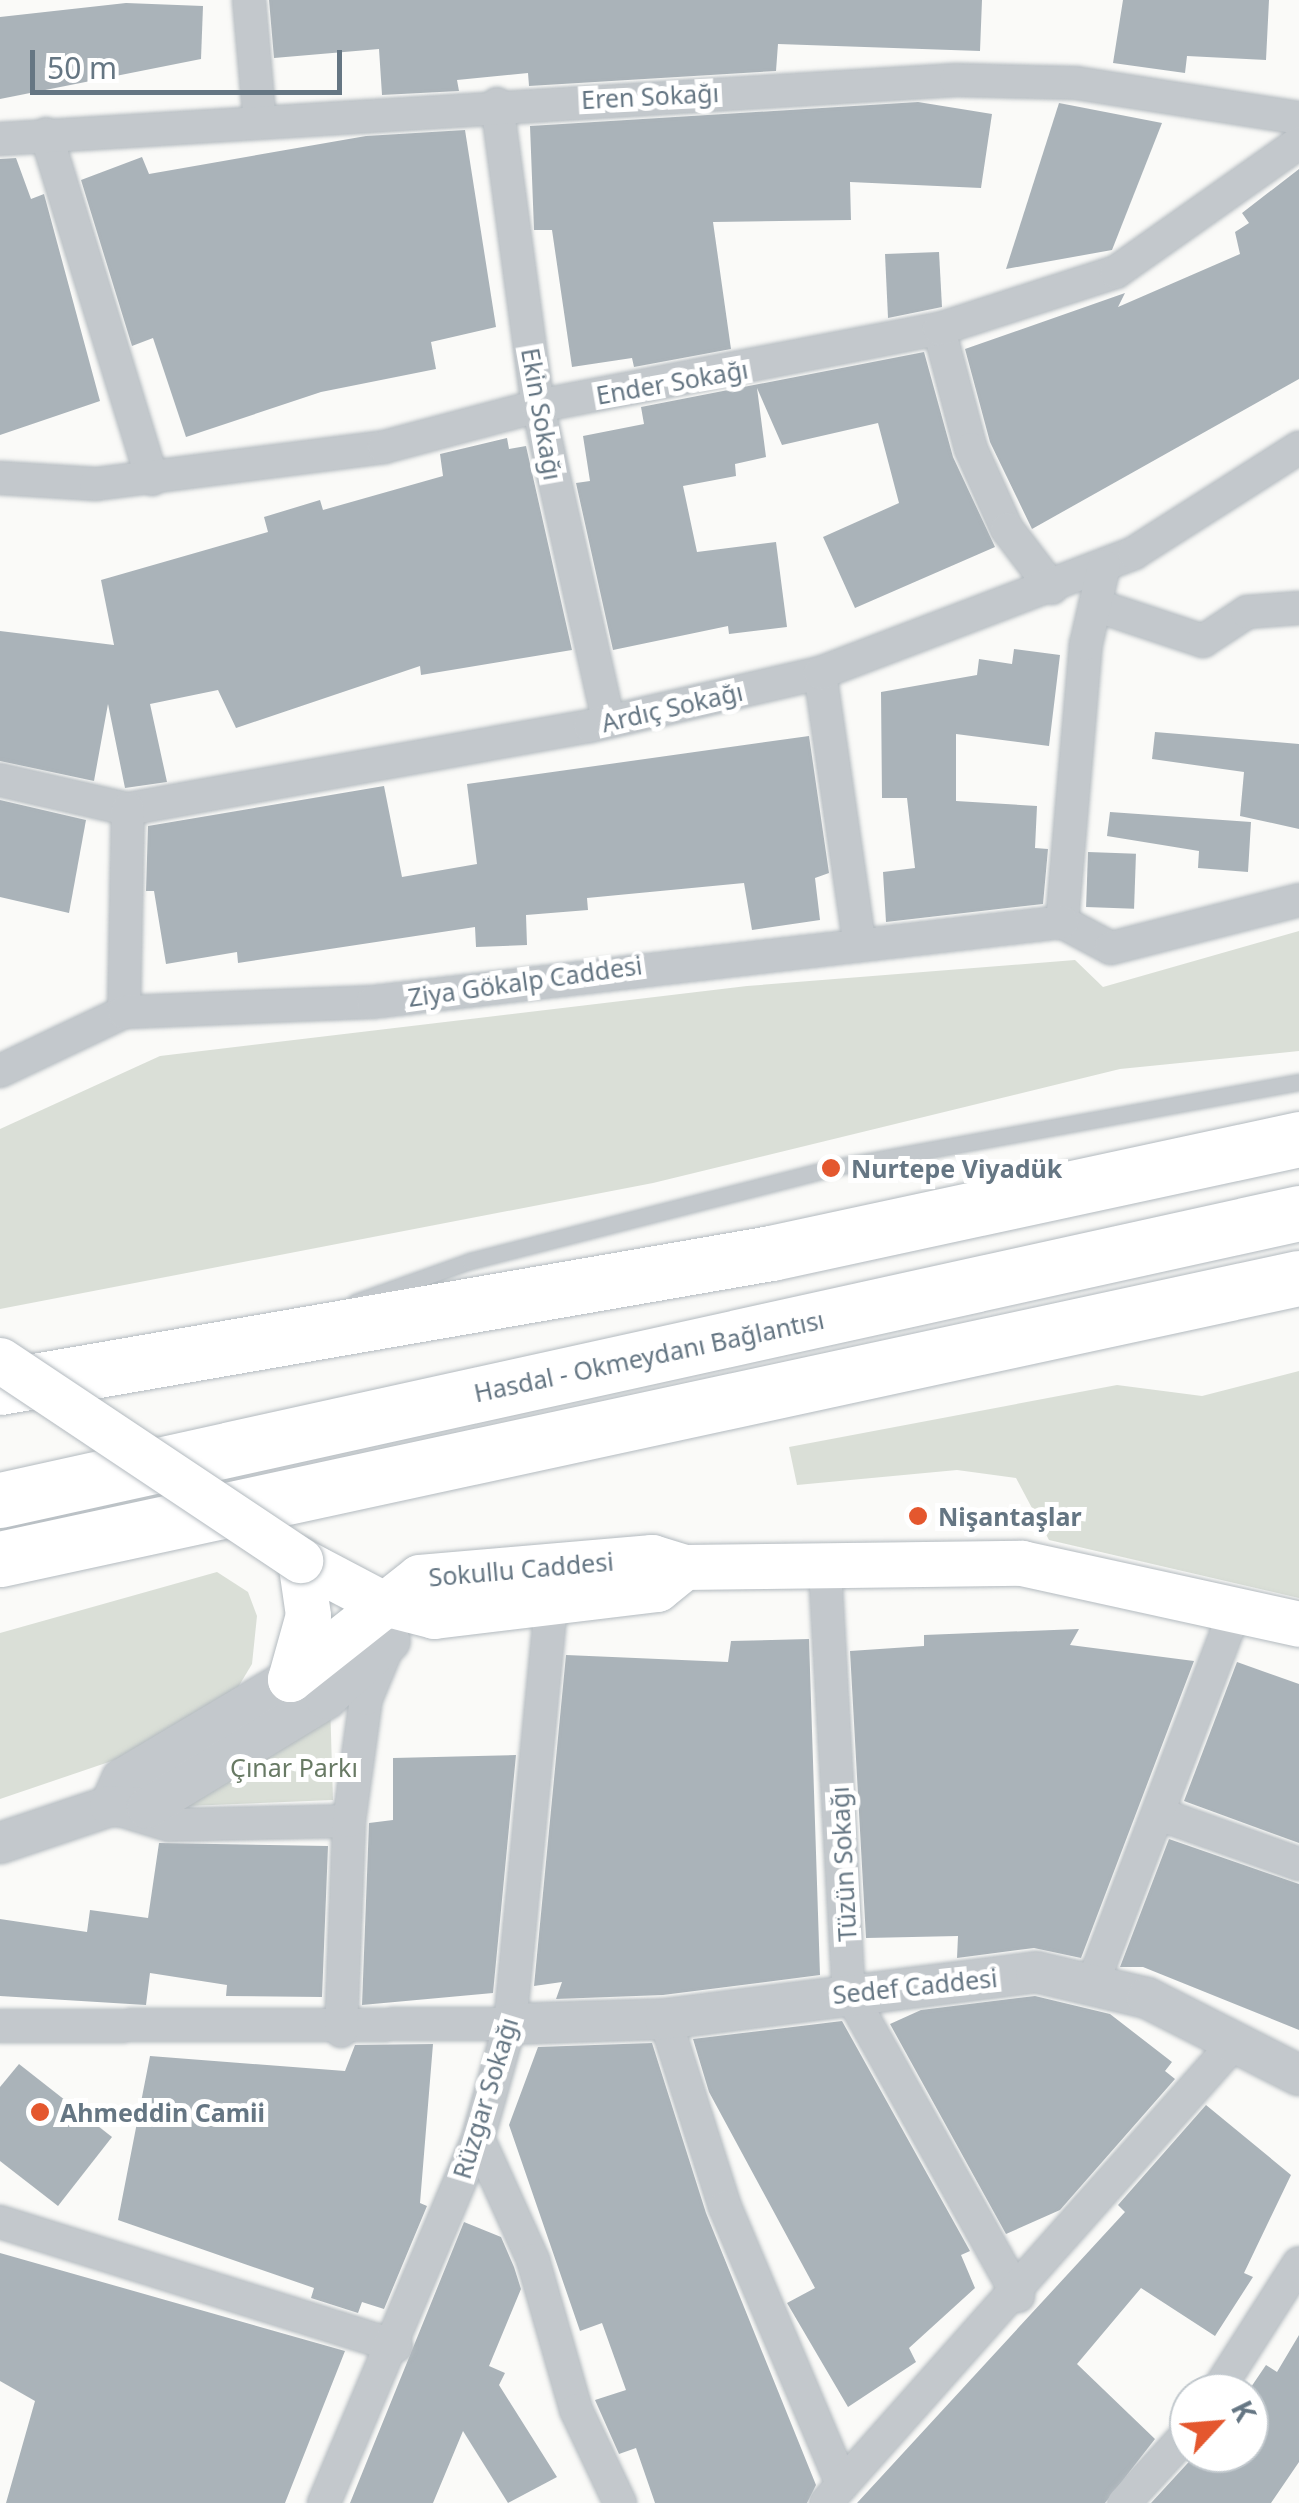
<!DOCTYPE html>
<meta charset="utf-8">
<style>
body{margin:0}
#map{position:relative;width:1299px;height:2503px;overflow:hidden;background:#fafaf8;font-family:"Noto Sans",sans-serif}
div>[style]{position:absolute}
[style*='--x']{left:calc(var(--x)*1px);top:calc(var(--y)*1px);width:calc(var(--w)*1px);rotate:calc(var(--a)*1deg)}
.green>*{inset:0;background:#dadfd7}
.building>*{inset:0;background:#aab3b9;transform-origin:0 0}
.roads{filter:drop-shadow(0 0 2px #b3babf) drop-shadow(0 0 2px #b3babf)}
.service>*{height:15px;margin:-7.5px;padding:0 7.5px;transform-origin:7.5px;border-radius:7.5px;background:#c3c8cc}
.minor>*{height:32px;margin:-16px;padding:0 16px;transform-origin:16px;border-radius:16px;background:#c3c8cc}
.tertiary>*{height:40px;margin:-20px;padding:0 20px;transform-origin:20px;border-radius:20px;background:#c3c8cc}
.secondary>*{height:45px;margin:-22.5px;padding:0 22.5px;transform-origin:22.5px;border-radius:22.5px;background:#fff}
.motorway>*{height:55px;margin:-27.5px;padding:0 27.5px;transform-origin:27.5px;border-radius:27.5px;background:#fff}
.bridges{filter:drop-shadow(0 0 2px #b3babf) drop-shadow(0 0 2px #b3babf)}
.secondary-bridge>*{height:45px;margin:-22.5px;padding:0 22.5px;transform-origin:22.5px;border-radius:22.5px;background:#fff}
.dots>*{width:28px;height:28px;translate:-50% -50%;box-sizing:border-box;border:5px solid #fff;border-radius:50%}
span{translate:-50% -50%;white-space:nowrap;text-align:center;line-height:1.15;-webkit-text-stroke:10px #fff;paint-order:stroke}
.street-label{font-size:25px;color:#657683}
.poi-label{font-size:25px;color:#657683;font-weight:700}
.left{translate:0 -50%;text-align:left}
.park-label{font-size:25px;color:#687a64}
.north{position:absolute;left:1169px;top:2373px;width:100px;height:100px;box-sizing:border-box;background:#fff;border:2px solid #c1c8cd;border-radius:50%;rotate:64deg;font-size:28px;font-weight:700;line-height:40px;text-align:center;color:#657683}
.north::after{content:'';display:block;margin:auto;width:35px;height:45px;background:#e4572e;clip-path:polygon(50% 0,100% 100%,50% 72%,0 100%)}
.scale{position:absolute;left:30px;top:50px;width:312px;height:45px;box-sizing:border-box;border:5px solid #657683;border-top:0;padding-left:12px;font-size:30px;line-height:35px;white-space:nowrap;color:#657683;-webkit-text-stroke:8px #fff;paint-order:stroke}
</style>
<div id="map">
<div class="green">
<i style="clip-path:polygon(1299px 931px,1299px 1051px,1120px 1069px,653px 1183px,0 1309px,0 1129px,160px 1056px,747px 986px,1075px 960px,1103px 987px)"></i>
<i style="clip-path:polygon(1299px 1371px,1299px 1598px,1049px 1540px,1016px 1478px,957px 1470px,797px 1485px,789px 1447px,1117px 1385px,1202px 1396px)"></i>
<i style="clip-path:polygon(217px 1572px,248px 1592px,257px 1616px,252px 1664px,228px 1704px,153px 1747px,0 1799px,0 1633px)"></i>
<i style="clip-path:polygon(330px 1702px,333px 1800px,162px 1807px)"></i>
</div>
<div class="building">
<i style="clip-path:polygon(269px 0,982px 0,980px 51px,778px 44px,776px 71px,529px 86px,528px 73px,457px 80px,459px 91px,382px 95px,379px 49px,274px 58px)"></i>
<i style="clip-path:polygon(1123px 0,1269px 0,1266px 60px,1187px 56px,1185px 73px,1113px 63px)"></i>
<i style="clip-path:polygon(126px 3px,203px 6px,201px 59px,0 99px,0 17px)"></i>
<i style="clip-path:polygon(918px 102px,992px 114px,981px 188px,850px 182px,851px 220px,713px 222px,731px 349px,634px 367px,632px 358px,572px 367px,552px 230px,534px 230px,530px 126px)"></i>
<i style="clip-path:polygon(1059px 103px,1162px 123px,1112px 250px,1006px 269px)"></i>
<i style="clip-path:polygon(465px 130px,496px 327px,431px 342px,436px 369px,321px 392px,186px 437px,153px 338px,132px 346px,81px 180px,142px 157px,149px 174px,366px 136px)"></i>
<i style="clip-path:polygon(16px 158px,31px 199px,44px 194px,100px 401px,0 435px,0 159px)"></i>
<i style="clip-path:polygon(1299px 169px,1299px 379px,1032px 529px,990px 442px,965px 349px,1125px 293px,1118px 307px,1240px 254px,1235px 232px,1249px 223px,1242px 213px)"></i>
<i style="clip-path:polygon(939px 252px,942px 307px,888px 318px,885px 254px)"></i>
<i style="clip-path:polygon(924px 352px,953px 457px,995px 547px,855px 608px,823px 537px,899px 503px,878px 423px,782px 445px,757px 388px,766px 457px,735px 464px,736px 476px,683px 486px,697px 552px,776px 542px,787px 627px,729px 634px,728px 626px,613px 650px,576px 483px,590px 481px,583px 436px,644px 424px,641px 407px)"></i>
<i style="clip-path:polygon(507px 438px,509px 449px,526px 446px,572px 650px,421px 675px,420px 666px,236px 728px,218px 690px,150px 704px,167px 782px,125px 788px,108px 704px,94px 781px,0 761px,0 631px,114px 645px,101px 580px,268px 532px,264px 517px,320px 500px,323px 510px,443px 476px,440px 454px)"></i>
<i style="clip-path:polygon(1014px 649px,1060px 655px,1049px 746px,956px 734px,956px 801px,1037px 806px,1035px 848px,1048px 849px,1043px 904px,886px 922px,883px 872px,915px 868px,907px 798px,882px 798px,881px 692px,977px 675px,979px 659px,1012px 664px)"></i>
<i style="clip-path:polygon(1155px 732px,1299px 744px,1299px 829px,1240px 816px,1244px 772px,1152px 759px)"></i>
<i style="clip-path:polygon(809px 736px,829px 873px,815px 878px,820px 920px,752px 930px,744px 883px,587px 898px,588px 910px,526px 915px,527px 945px,476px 947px,475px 927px,238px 963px,237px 952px,166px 964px,154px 891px,146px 891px,148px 826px,384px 786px,402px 877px,477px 864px,467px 784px)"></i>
<i style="clip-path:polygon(0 800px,86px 820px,69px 913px,0 897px)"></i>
<i style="clip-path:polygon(1110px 812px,1251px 822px,1248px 872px,1198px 868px,1199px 851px,1107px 836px)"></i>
<i style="left:1088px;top:852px;width:48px;height:55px;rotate:2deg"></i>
<i style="clip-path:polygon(1079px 1629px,1070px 1645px,1194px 1661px,1081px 1958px,1034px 1948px,957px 1958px,958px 1936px,866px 1938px,850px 1651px,924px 1646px,924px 1635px)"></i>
<i style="clip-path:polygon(809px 1639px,820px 1975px,663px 1995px,556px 1999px,562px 1982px,534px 1986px,566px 1655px,728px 1662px,731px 1641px)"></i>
<i style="clip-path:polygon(1237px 1662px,1299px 1684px,1299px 1843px,1184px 1801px)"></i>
<i style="clip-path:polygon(516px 1755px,493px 1993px,362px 2005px,369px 1823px,393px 1820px,393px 1758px)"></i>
<i style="clip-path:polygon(1169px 1839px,1299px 1884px,1299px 2030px,1143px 1967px,1120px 1967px)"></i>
<i style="clip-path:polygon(159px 1843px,328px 1846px,322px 1997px,226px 1996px,227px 1985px,150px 1973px,146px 2005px,0 1996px,0 1919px,87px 1932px,90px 1910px,148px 1918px)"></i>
<i style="clip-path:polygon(1035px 1996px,1110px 2014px,1172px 2062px,1165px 2071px,1175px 2079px,1060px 2210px,1006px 2234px,890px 2024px,921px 2010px)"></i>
<i style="clip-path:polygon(842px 2021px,970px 2251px,961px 2255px,975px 2288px,909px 2348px,916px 2362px,848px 2407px,787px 2303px,815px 2288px,709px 2092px,693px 2039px)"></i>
<i style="clip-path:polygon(652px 2043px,706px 2213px,816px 2485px,807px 2503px,655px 2503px,636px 2448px,619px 2454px,595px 2400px,626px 2390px,602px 2323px,580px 2331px,509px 2125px,538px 2047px)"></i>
<i style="clip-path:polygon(433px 2044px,420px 2203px,427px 2206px,384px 2309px,362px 2302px,358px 2313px,311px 2298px,314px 2288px,118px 2220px,150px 2056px,345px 2071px,355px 2045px)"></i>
<i style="clip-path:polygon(19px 2064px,112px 2137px,58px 2206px,0 2161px,0 2087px)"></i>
<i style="clip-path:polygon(1206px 2105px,1291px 2175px,1244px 2273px,1253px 2277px,1215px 2336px,1141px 2288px,1077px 2364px,1155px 2439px,1105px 2503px,857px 2503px,1125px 2212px,1118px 2205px)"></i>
<i style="clip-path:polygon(464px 2222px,501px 2237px,514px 2267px,521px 2289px,489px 2366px,505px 2373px,499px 2385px,557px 2477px,508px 2503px,463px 2431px,433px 2503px,350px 2503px)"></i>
<i style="clip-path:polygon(0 2253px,345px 2351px,285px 2503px,6px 2503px,35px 2401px,0 2381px)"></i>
<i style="clip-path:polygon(1299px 2335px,1299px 2462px,1271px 2503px,1151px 2503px,1197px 2453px,1249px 2453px,1247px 2393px,1266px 2365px,1277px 2372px)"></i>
</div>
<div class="roads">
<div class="service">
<i style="--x:355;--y:1302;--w:122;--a:-19.6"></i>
<i style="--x:470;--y:1261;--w:373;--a:-14.4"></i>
<i style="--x:831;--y:1168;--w:476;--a:-10.4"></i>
</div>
<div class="minor">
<i style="--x:249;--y:0;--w:123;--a:84.9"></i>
<i style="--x:497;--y:104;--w:305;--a:82.3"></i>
<i style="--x:538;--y:406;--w:322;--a:77.4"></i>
<i style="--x:46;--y:134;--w:361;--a:72.9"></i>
<i style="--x:0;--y:139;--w:958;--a:-3.53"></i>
<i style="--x:956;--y:80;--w:120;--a:1.4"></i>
<i style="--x:1076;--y:83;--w:226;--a:8.9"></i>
<i style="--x:939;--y:329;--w:124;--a:75.1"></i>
<i style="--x:971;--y:449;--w:88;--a:65.8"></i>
<i style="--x:1007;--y:529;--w:74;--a:52.7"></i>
<i style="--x:0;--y:478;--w:96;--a:3.6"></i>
<i style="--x:96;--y:484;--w:290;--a:-7.3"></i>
<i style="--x:384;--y:447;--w:159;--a:-14.9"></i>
<i style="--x:538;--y:406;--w:408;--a:-10.9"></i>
<i style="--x:939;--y:329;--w:186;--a:-17.9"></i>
<i style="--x:1116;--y:272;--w:224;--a:-35.2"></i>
<i style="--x:1095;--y:605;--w:114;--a:18.4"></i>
<i style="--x:1203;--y:641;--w:53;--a:-33.4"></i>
<i style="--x:1247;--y:612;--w:52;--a:-4.4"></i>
<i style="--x:820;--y:673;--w:270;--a:81.7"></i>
<i style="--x:0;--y:780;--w:131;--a:12.8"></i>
<i style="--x:128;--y:809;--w:469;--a:-10.2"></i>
<i style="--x:590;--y:726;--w:236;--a:-13"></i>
<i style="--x:820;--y:673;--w:336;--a:-20.9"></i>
<i style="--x:1134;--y:553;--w:196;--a:-32.5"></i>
<i style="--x:1062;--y:922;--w:279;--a:-85.1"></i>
<i style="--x:1086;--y:644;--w:80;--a:-77"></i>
<i style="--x:1062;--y:922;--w:55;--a:28"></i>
<i style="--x:1111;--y:948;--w:194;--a:-14.3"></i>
<i style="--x:124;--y:1012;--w:203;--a:-88.9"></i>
<i style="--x:0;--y:1071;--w:137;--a:-25.4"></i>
<i style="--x:124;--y:1012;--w:249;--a:-2.3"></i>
<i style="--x:373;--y:1002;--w:694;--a:-6.62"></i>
<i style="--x:825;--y:1569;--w:424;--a:86.8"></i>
<i style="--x:849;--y:1992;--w:348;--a:60.9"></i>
<i style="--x:120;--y:1810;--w:51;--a:17"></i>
<i style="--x:169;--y:1825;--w:180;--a:-1.3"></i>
<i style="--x:1162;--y:1815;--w:145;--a:19.7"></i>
<i style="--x:1092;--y:1985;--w:404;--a:-69.1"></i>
<i style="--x:665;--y:2019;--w:197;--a:72.3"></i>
<i style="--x:725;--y:2207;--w:301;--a:67.1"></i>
<i style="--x:0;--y:2026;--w:510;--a:-0.22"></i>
<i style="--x:341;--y:2031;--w:210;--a:-87.8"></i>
<i style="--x:349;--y:1821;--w:123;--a:-82.1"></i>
<i style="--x:366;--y:1699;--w:57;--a:-67.5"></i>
<i style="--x:478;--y:2138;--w:134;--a:65.7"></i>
<i style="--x:533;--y:2260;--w:156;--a:74"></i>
<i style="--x:576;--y:2410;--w:103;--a:64.7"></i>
<i style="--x:0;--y:2222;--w:415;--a:17.4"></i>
<i style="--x:1216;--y:2393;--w:154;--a:-57.4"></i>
<i style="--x:324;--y:2503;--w:396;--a:-67.1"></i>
<i style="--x:478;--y:2138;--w:118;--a:-74.3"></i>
<i style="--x:510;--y:2024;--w:418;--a:-84.4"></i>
<i style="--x:826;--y:2503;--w:618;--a:-48.41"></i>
<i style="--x:1124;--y:2503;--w:96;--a:-47.5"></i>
</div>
<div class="tertiary">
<i style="--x:110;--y:1806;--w:30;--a:-66"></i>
<i style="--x:122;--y:1779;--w:196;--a:-30.8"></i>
<i style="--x:0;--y:1843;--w:116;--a:-18.6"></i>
<i style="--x:110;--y:1806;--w:37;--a:3"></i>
<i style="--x:147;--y:1808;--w:210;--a:-31.3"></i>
<i style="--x:326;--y:1699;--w:86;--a:-42.2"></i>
<i style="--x:510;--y:2024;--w:155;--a:-1.8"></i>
<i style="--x:665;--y:2019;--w:374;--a:-7.2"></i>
<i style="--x:1036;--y:1972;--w:114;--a:13.2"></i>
<i style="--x:1147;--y:1998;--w:170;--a:26.9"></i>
</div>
<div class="secondary">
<i style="--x:300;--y:1560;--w:90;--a:27.7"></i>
<i style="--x:380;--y:1602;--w:56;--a:14.5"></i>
<i style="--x:434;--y:1616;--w:225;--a:-6.9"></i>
<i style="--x:657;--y:1589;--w:35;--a:-39"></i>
<i style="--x:290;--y:1679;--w:164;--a:-38.3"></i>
<i style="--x:419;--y:1577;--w:234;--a:-4.9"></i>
<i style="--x:652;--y:1557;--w:34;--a:17"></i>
<i style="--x:684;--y:1567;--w:338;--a:-0.7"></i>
<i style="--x:1022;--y:1563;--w:284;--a:12.4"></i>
<i style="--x:290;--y:1679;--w:66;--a:-74.3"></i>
<i style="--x:308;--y:1615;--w:56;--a:-98.3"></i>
</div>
<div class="motorway">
<i style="--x:0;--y:1387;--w:783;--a:-9.86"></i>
<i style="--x:771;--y:1253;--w:540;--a:-12.18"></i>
<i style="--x:0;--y:1500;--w:1330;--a:-12.46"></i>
<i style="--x:0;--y:1559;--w:1329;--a:-12.21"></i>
</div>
</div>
<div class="bridges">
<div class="secondary-bridge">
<i style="--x:0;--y:1360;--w:361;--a:33.7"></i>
</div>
</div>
<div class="dots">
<i style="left:831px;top:1168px;background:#e4572e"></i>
<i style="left:918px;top:1516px;background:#e4572e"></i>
<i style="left:40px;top:2112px;background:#e4572e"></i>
</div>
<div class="street-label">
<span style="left:650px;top:96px;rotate:-3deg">Eren Sokağı</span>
<span style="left:672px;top:382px;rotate:-10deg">Ender Sokağı</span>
<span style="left:542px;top:414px;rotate:80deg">Ekin Sokağı</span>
<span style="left:672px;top:707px;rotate:-13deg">Ardıç Sokağı</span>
<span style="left:525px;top:981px;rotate:-8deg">Ziya Gökalp Caddesi</span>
<span style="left:649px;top:1356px;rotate:-12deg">Hasdal - Okmeydanı Bağlantısı</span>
<span style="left:521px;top:1569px;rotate:-5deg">Sokullu Caddesi</span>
<span style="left:843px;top:1864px;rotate:-93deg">Tüzün Sokağı</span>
<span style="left:915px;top:1986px;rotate:-6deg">Sedef Caddesi</span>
<span style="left:485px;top:2098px;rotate:-73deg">Rüzgar Sokağı</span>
</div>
<div class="poi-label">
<span class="left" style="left:851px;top:1168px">Nurtepe Viyadük</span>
<span class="left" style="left:938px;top:1516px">Nişantaşlar</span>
<span class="left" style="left:60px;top:2112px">Ahmeddin Camii</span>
</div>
<div class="park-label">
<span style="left:294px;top:1767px">Çınar Parkı</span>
</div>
<div class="north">K</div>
<div class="scale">50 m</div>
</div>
